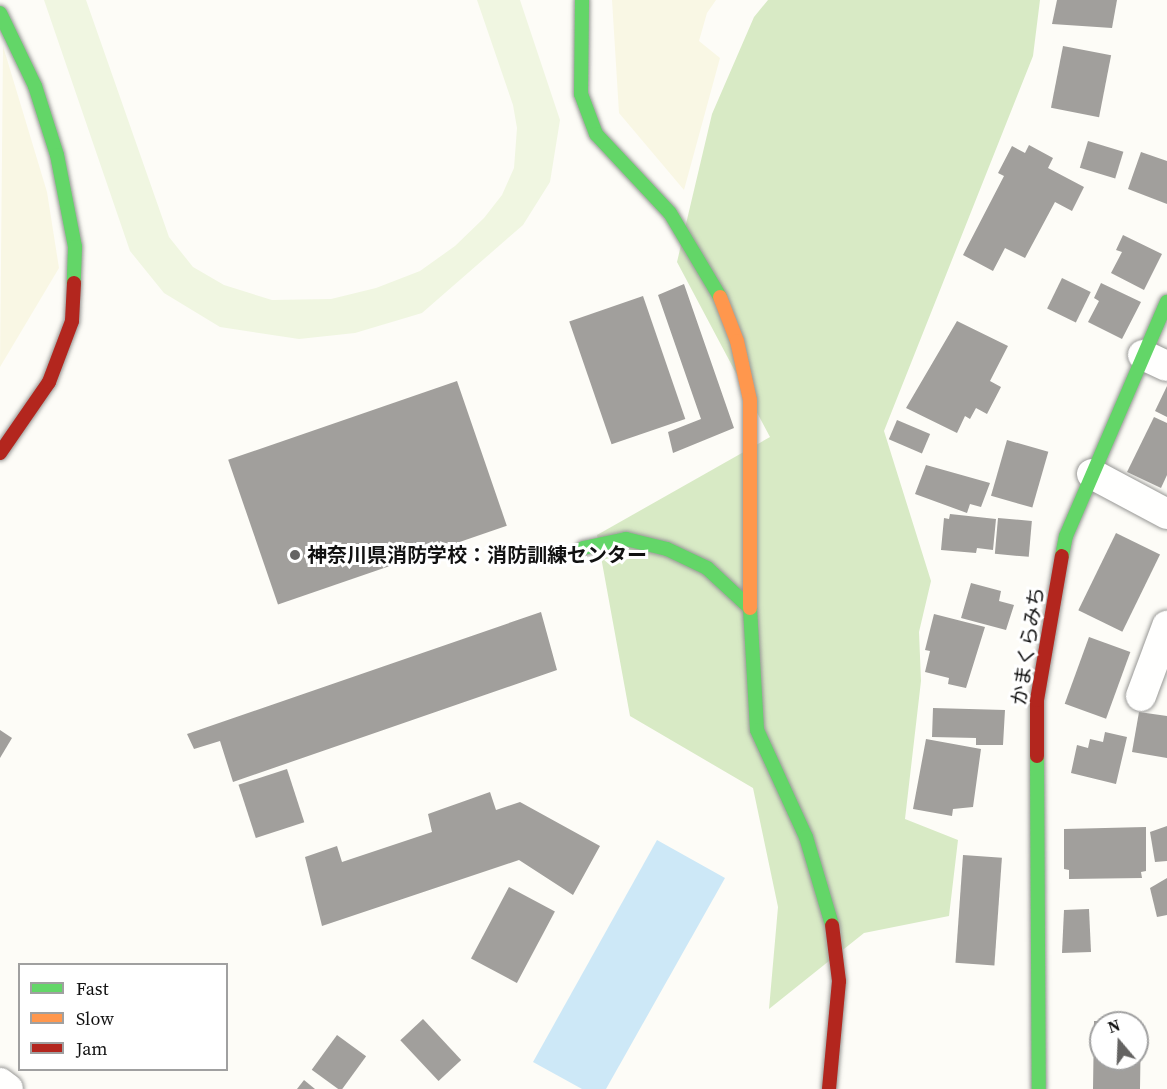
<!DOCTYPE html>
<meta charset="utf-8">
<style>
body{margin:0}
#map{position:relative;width:1167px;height:1089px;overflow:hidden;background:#fdfcf7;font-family:"Source Serif 4","Noto Sans JP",serif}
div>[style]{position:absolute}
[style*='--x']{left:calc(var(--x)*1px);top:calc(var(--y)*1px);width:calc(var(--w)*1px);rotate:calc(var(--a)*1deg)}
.farmland>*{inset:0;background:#f9f7e4}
.forest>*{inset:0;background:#d8eac5}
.pitch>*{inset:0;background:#f0f6e1}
.water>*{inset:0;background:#cde8f7}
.building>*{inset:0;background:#a19f9c;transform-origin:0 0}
.roads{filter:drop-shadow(0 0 2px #979795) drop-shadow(0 0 2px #979795)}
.street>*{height:30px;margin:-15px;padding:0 15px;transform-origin:15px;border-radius:15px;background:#fffffe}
.fast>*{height:14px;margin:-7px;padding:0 7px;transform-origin:7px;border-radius:7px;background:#63d668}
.slow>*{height:14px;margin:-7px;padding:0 7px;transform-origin:7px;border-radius:7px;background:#ff974d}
.jam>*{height:14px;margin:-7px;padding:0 7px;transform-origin:7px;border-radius:7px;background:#b3261e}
.dots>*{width:16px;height:16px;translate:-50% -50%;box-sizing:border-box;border:3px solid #fff;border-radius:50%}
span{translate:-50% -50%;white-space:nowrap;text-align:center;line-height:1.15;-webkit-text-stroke:6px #fff;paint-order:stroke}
.poi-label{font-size:20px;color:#111;font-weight:700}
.left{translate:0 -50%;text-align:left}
.street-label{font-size:20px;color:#111}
.legend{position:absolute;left:18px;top:963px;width:210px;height:108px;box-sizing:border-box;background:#fff;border:2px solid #a0a0a0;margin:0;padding:8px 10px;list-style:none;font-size:18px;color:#111}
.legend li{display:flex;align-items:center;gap:12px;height:30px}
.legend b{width:30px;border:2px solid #a0a0a0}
.north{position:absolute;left:1089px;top:1011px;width:60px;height:60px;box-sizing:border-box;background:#fff;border:2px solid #a0a0a0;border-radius:50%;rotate:341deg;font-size:16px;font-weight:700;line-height:24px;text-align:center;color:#111}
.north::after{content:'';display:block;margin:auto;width:21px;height:27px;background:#646362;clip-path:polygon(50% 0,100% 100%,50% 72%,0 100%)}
</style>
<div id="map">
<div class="farmland">
<i style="clip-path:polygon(612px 0,716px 0,707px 13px,699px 41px,720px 58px,684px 190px,619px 113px)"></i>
<i style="clip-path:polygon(3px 46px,47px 192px,59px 268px,0 367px)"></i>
</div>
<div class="forest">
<i style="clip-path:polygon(768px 0,1040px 0,1033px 56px,884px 431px,931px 581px,919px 632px,921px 681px,905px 819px,958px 840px,949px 916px,864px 933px,769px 1009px,778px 907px,753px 788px,630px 716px,597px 535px,770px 437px,677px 262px,712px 114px,754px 17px)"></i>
</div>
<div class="pitch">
<i style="clip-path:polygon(44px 0,86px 0,169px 237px,193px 267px,224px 285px,272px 300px,331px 299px,376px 288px,420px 271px,455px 246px,484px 218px,502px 195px,514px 168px,517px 128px,513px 105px,477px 0,520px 0,560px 120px,550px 182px,523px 225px,422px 313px,355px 333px,299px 339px,220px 327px,164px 293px,130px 251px)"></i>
</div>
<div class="water">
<i style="clip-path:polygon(657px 840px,725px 878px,606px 1089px,582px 1089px,533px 1062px)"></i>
</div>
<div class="building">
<i style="clip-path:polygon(1057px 0,1117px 0,1112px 28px,1052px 24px)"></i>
<i style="left:1063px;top:46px;width:49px;height:63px;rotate:11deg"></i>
<i style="left:1088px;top:141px;width:37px;height:28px;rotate:17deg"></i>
<i style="clip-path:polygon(1029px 145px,1053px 158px,1048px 168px,1084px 187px,1072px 211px,1055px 202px,1025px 258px,1005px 248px,993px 271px,963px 255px,1004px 176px,998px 173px,1012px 146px,1025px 153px)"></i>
<i style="clip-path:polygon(1141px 152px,1167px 161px,1167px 204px,1128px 189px)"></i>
<i style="clip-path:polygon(1123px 235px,1162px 254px,1144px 290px,1111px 273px,1122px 252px,1116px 250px)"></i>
<i style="left:1062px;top:278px;width:32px;height:34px;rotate:26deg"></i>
<i style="clip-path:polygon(1101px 283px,1141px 302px,1122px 339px,1088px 322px,1099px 301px,1094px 298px)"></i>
<i style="clip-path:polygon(684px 284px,734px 428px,673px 453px,668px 432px,701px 419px,658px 295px)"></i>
<i style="left:643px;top:296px;width:130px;height:78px;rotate:71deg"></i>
<i style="clip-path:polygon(957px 321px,1008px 346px,990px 381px,1001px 387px,987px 414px,976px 408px,970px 419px,965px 416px,957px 433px,906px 408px)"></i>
<i style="left:457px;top:381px;width:153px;height:242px;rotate:71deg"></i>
<i style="clip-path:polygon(1167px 386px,1167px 417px,1155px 411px)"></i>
<i style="clip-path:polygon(1154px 417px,1167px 423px,1167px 475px,1161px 488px,1127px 472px)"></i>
<i style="left:897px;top:420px;width:36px;height:21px;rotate:23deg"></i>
<i style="left:1007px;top:440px;width:43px;height:58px;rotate:16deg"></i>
<i style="clip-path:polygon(926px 465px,990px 483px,981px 507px,970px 504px,967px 513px,915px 494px)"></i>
<i style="clip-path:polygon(950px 514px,996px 519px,993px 550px,977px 548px,976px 553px,941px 550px,944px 518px,949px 519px)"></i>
<i style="left:998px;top:518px;width:34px;height:36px;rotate:5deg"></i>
<i style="left:1116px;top:533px;width:49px;height:86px;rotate:26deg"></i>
<i style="clip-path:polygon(971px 583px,1001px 591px,999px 601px,1014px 605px,1006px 630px,961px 618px)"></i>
<i style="clip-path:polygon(541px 612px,557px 670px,233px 782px,220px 741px,194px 749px,187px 734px)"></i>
<i style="clip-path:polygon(934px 614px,985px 627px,966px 688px,948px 684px,949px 678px,925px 672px,930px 651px,925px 650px)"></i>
<i style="left:1089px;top:637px;width:44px;height:71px;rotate:20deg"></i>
<i style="clip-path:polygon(933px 708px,1005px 710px,1003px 745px,976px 745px,976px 738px,932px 737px)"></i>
<i style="clip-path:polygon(1139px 712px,1167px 716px,1167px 758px,1132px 752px)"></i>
<i style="clip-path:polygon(0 730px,12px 738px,0 758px)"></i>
<i style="clip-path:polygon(1105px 732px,1127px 737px,1116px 784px,1071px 773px,1077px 745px,1088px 748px,1090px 739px,1103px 742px)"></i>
<i style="clip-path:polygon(926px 739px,981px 749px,973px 807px,953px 809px,952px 816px,913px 809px)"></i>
<i style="left:287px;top:769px;width:56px;height:51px;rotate:72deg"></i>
<i style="clip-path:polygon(490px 792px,496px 810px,520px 802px,600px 846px,573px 895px,519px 860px,322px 926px,305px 857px,337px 846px,342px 862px,432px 832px,428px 814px)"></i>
<i style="clip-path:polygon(1167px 826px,1167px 861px,1155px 862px,1150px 832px)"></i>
<i style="clip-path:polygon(1146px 827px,1146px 871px,1141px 872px,1142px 878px,1069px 879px,1069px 870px,1064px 869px,1064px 829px)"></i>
<i style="left:963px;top:855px;width:39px;height:108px;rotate:4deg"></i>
<i style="clip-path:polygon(1167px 878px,1167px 915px,1157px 917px,1150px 888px)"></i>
<i style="left:509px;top:887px;width:52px;height:81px;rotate:28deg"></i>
<i style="clip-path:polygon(1089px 909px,1091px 952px,1062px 953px,1064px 910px)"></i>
<i style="left:423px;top:1019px;width:56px;height:31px;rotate:47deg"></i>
<i style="clip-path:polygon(1094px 1021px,1101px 1021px,1101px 1059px,1137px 1059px,1137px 1022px,1141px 1022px,1140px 1089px,1093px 1089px)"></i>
<i style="left:337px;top:1035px;width:36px;height:43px;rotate:36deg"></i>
<i style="clip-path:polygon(304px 1080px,315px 1089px,297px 1089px)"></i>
</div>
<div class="roads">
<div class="street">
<i style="--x:1143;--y:355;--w:26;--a:25"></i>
<i style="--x:1092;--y:474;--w:85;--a:28.1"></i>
<i style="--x:1141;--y:696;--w:75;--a:-69.6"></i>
<i style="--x:0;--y:1083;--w:10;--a:37"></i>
</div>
<div class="fast">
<i style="--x:582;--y:0;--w:94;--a:90.6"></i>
<i style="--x:581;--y:94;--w:43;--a:69.4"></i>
<i style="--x:596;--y:134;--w:108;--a:46.9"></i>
<i style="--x:670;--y:213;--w:98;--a:59.2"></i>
<i style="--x:0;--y:13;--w:81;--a:64.4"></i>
<i style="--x:35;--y:86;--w:72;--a:72.3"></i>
<i style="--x:57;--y:155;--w:94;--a:78.9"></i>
<i style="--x:75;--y:247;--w:36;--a:92"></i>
<i style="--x:583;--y:548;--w:44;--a:-11.8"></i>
<i style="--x:626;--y:539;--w:42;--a:13.7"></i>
<i style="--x:667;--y:549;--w:44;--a:25.4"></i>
<i style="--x:707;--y:568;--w:59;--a:42.9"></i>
<i style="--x:750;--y:608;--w:122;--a:86.7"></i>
<i style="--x:757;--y:730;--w:118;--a:65.4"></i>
<i style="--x:806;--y:837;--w:92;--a:73.5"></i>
<i style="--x:1062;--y:556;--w:20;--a:-79"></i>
<i style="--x:1066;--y:536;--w:255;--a:-66.7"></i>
<i style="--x:1037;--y:756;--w:333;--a:89.7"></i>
</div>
<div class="slow">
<i style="--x:720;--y:297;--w:47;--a:68.9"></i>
<i style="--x:737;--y:341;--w:60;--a:77.6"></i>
<i style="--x:750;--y:400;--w:208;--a:90"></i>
</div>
<div class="jam">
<i style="--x:0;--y:453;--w:86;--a:-55.4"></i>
<i style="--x:49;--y:382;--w:65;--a:-69.3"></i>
<i style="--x:72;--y:321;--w:38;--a:-87"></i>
<i style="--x:1037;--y:756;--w:56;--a:-90"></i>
<i style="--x:1037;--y:700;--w:146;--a:-80.2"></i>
<i style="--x:829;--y:1089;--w:108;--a:-84.7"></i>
<i style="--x:839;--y:981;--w:56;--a:-97.1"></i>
</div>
</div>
<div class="dots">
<i style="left:295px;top:555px;background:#646362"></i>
</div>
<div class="poi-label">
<span class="left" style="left:307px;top:555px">神奈川県消防学校：消防訓練センター</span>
</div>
<div class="street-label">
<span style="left:1028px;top:646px;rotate:-81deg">かまくらみち</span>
</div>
<ul class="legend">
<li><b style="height:8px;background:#63d668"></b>Fast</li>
<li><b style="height:8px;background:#ff974d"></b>Slow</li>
<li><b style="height:8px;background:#b3261e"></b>Jam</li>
</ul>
<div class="north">N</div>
</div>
